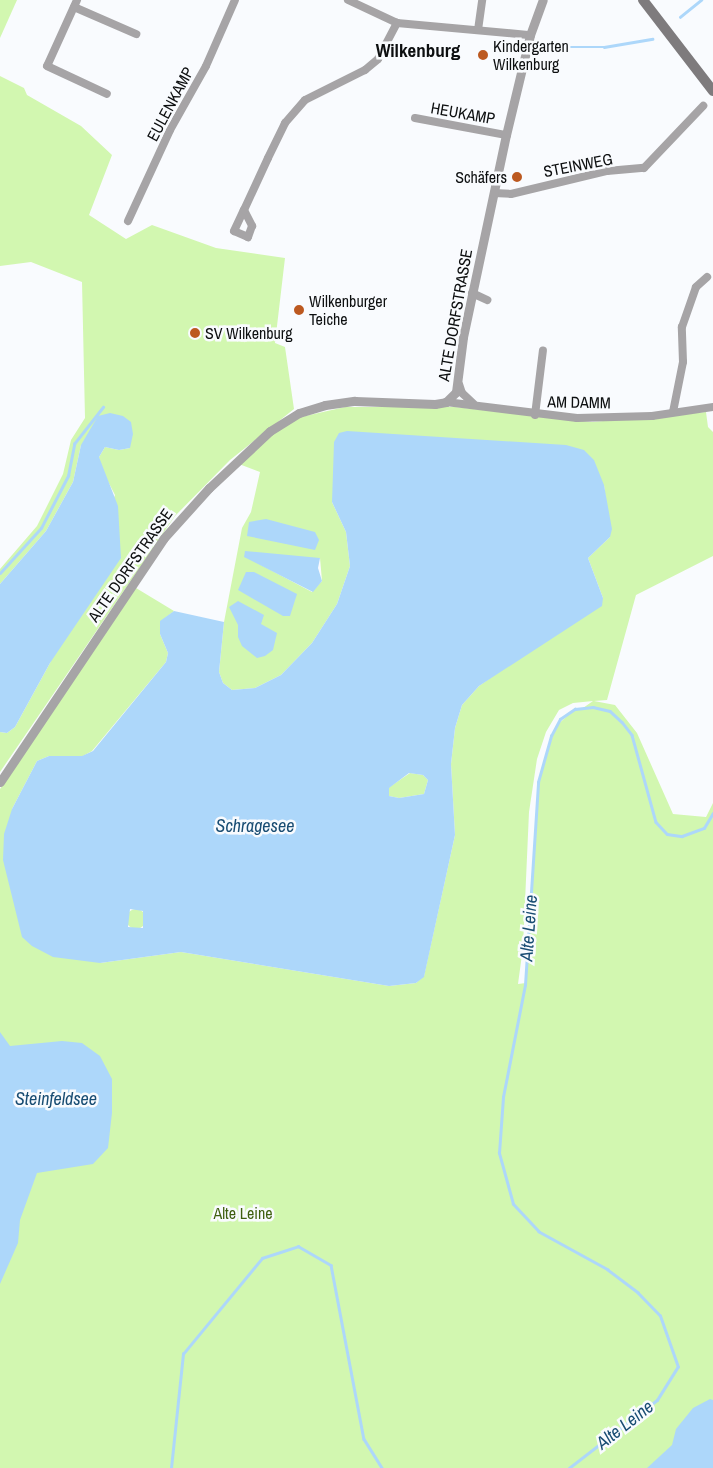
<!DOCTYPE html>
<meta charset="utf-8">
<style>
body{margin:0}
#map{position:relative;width:713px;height:1468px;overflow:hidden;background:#f9fbfe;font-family:"Archivo Narrow",sans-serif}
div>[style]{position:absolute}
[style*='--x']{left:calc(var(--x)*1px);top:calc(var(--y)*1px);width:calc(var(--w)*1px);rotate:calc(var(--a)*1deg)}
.green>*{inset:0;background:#d2f7b0}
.round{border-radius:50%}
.water>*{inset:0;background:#add7fa}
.stream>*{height:2.5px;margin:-1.25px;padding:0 1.25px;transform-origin:1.25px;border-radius:1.25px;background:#add7fa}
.minor>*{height:8px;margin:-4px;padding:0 4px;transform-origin:4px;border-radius:4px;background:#a6a4a6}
.tertiary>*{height:9px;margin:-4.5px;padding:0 4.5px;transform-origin:4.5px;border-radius:4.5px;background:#a6a4a6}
.secondary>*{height:10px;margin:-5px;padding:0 5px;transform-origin:5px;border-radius:5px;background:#7e7b7d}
.dots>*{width:14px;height:14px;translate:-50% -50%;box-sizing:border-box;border:2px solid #f9fbfe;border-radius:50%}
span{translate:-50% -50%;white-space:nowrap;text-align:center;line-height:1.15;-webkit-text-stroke:5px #f9fbfe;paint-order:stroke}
.poi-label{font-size:16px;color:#0d0f10}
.left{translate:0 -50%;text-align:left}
.right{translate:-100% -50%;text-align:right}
.street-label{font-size:16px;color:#0d0f10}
.park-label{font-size:16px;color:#3e5f0e}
.water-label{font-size:18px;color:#194d73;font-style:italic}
.quarter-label{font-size:19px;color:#0d0f10;font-weight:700}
</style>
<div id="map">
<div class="green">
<i style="clip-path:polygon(0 0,17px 0,0 38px)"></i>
<i style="clip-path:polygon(0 76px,24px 88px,27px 95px,81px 126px,112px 155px,89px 215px,126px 239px,152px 225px,216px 248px,285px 258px,275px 343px,285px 347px,294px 409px,230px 460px,175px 516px,0 772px,0 732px,7px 733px,15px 727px,50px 663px,115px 495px,100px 466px,99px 457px,105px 447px,119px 450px,130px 448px,81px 445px,73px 482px,46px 531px,0 584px,0 569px,37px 526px,63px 474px,71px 440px,85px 418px,82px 282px,31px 262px,0 266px)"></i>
<i style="clip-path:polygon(evenodd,345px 407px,455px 407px,592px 422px,706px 412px,708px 427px,713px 432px,713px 556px,636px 595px,607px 700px,594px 701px,615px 705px,637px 733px,673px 814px,706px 817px,713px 803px,713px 1468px,0 1468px,0 789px,136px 588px,174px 611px,160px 622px,160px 634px,168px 653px,166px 662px,92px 751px,83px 756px,49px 756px,37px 761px,12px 809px,100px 963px,181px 952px,389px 986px,416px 983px,424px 976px,455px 835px,451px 764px,455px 728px,462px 705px,479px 686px,603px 598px,588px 558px,610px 537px,604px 485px,332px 502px,346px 532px,350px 566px,337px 604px,312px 643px,281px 675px,255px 688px,232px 690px,223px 683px,219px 672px,224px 622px,242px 528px,251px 512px,260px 472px,239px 464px,272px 434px,301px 417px,345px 407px,320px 558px,322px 581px,312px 592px,261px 565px,320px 558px,345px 407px,593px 701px,583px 708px,575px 709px,556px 726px,538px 782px,526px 983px,518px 984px,523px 947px,529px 812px,537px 759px,546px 732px,559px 710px,573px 703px,593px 701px)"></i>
<i style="clip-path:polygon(410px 773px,423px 775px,428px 780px,424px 794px,399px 798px,389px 796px,388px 788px)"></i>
<i class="round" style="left:126px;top:909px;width:20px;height:20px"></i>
</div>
<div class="water">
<i style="clip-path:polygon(110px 413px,123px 416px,131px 422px,133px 434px,130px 448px,119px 450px,105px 447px,99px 457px,118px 506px,121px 558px,50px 663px,15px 727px,7px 733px,0 732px,0 584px,46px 531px,73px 482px,81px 445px,98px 416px)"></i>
<i style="clip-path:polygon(evenodd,347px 431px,566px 445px,584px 450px,594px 460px,604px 485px,612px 529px,610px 537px,588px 558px,603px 598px,602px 606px,479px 686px,462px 705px,455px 728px,451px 764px,455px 835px,424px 977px,416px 983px,389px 986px,181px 952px,100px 963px,53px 957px,32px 946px,22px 937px,3px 860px,4px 834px,12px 809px,37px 761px,49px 756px,82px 756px,93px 751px,166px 662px,168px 653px,160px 634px,160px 621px,174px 611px,224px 622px,219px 672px,223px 683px,232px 690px,255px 688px,281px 675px,312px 643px,337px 604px,350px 566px,346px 532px,332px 502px,334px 442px,339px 433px,347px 431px,409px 773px,423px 775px,428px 780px,424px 794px,399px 798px,389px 796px,389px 788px,409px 773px,347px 431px,130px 909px,143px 911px,143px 928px,128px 927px,130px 909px)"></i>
<i style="clip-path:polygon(266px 519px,315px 532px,319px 540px,315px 550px,247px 536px,249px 522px)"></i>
<i style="clip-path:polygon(245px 551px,320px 558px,318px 568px,322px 581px,313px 592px,244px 557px)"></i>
<i style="clip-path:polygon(246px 572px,254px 572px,297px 594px,290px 616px,283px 616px,238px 590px)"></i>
<i style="clip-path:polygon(238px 601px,264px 615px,261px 624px,277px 633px,273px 650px,265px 656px,257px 658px,242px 646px,238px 637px,238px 625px,229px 607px)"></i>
<i style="clip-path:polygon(0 1032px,10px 1046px,62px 1041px,82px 1043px,100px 1056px,112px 1079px,112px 1113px,108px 1148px,93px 1164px,37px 1173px,20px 1220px,18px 1243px,0 1284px)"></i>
<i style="clip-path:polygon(710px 1399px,713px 1400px,713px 1468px,647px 1468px,672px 1445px,676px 1429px,693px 1408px)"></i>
</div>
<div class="stream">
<i style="--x:680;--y:17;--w:27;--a:-39"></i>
<i style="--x:535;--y:47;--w:69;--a:0"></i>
<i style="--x:604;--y:47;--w:49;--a:-9.5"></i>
<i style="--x:0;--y:573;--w:61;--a:-47.7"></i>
<i style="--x:41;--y:528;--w:59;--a:-62.6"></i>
<i style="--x:68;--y:476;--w:33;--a:-79"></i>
<i style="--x:74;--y:444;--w:47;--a:-51.9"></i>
<i style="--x:171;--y:1468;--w:115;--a:-84"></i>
<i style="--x:183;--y:1354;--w:124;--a:-50.5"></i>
<i style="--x:262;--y:1258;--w:38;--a:-18"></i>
<i style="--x:298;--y:1246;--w:38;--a:30"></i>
<i style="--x:331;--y:1265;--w:177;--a:79.3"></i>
<i style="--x:364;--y:1439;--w:34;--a:58"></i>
<i style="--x:569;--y:1468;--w:111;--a:-37.7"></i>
<i style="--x:657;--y:1400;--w:39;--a:-58"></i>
<i style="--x:678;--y:1367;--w:54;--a:-109.4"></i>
<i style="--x:660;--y:1316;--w:32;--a:-134"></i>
<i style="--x:638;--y:1293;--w:38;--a:-143"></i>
<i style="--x:608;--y:1270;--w:79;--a:-151.2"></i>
<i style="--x:539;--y:1232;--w:38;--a:-133"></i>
<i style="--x:513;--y:1204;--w:53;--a:-105.4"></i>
<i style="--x:499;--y:1153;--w:56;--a:-85.9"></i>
<i style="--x:503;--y:1097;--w:114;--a:-78.9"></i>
<i style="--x:525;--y:985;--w:203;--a:-86.3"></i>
<i style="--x:538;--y:782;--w:48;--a:-74.2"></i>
<i style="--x:551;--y:736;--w:19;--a:-62"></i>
<i style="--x:560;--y:719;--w:18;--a:-34"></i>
<i style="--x:575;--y:709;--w:18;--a:-6"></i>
<i style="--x:593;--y:707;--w:17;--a:13"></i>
<i style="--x:610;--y:711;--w:16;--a:43"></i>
<i style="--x:622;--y:722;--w:16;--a:52"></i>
<i style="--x:632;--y:735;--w:90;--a:74.6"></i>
<i style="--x:656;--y:822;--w:16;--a:47"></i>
<i style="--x:667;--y:834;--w:15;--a:8"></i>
<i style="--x:682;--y:836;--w:23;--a:-20"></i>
<i style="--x:704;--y:828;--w:17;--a:-59"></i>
</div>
<div class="minor">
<i style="--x:77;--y:0;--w:72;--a:114.4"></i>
<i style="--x:47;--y:66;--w:66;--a:25"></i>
<i style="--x:348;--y:0;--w:54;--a:25.1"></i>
<i style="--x:397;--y:23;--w:134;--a:5.2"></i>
<i style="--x:74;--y:7;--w:68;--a:23.5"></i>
<i style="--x:478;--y:30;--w:30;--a:-82"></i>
<i style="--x:415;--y:118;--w:93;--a:10.6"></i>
<i style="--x:494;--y:193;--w:17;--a:3"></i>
<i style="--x:511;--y:194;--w:99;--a:-13.5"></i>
<i style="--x:607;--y:171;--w:37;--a:-5"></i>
<i style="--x:644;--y:168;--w:86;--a:-46.4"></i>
<i style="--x:244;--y:210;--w:18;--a:63"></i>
<i style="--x:252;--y:226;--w:12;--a:110"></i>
<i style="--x:248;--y:237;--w:15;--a:-157"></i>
<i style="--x:234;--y:231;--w:23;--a:-65"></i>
<i style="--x:244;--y:210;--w:57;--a:-65.2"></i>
<i style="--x:268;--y:158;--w:39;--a:-64"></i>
<i style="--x:285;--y:123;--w:30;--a:-49"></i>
<i style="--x:305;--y:100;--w:67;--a:-26.6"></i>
<i style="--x:365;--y:70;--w:17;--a:-40"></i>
<i style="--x:378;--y:59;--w:41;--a:-62.2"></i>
<i style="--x:128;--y:221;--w:100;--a:-65.2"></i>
<i style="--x:170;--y:130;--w:73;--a:-60.6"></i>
<i style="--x:206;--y:66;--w:72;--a:-66.3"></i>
<i style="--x:472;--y:293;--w:17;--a:25"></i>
<i style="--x:459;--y:384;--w:9;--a:72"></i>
<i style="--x:462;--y:393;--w:16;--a:43"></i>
<i style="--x:446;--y:402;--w:132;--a:7"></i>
<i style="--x:577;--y:418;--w:75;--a:-1.5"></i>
<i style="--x:652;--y:416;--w:62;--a:-8.4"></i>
<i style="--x:673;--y:412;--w:51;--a:-78.7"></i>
<i style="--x:683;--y:362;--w:35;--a:-92"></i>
<i style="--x:682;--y:327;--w:42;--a:-70.7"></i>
<i style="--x:696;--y:287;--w:15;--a:-42"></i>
<i style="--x:535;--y:415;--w:65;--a:-83"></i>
</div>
<div class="tertiary">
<i style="--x:0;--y:782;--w:293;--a:-56.1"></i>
<i style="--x:163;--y:539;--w:69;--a:-48"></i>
<i style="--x:209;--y:488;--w:83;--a:-43.1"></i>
<i style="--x:270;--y:431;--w:34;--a:-32"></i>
<i style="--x:299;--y:413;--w:27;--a:-17"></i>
<i style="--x:325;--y:405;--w:30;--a:-8"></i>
<i style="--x:355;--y:401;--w:80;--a:2.1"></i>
<i style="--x:435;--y:404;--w:11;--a:-10"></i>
<i style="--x:446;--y:402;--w:14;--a:-45"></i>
<i style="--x:456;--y:392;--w:55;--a:-82.7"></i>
<i style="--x:463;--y:337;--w:207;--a:-78"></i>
<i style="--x:506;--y:135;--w:103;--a:-76.5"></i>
<i style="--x:530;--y:35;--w:37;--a:-70"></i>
</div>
<div class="secondary">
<i style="--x:643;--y:0;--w:115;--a:52.4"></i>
</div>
<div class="dots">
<i style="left:483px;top:55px;background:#bc5920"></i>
<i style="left:517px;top:177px;background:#bc5920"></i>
<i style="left:299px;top:310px;background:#bc5920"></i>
<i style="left:195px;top:333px;background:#bc5920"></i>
</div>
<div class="poi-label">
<span class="left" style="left:493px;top:55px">Kindergarten<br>Wilkenburg</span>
<span class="right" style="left:507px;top:177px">Schäfers</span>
<span class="left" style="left:309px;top:310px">Wilkenburger<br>Teiche</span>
<span class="left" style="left:205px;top:333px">SV Wilkenburg</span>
</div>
<div class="street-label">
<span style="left:170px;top:104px;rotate:-62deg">EULENKAMP</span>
<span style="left:463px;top:113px;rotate:10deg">HEUKAMP</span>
<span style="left:578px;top:165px;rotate:-11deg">STEINWEG</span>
<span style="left:455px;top:315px;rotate:-80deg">ALTE DORFSTRASSE</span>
<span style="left:579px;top:402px;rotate:1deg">AM DAMM</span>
<span style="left:130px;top:565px;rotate:-55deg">ALTE DORFSTRASSE</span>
</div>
<div class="park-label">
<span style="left:243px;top:1213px">Alte Leine</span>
</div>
<div class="water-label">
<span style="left:255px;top:826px">Schragesee</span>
<span style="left:529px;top:928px;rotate:-86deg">Alte Leine</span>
<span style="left:56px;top:1099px">Steinfeldsee</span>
<span style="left:625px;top:1425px;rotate:-38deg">Alte Leine</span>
</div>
<div class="quarter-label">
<span style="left:418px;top:51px">Wilkenburg</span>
</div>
</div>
